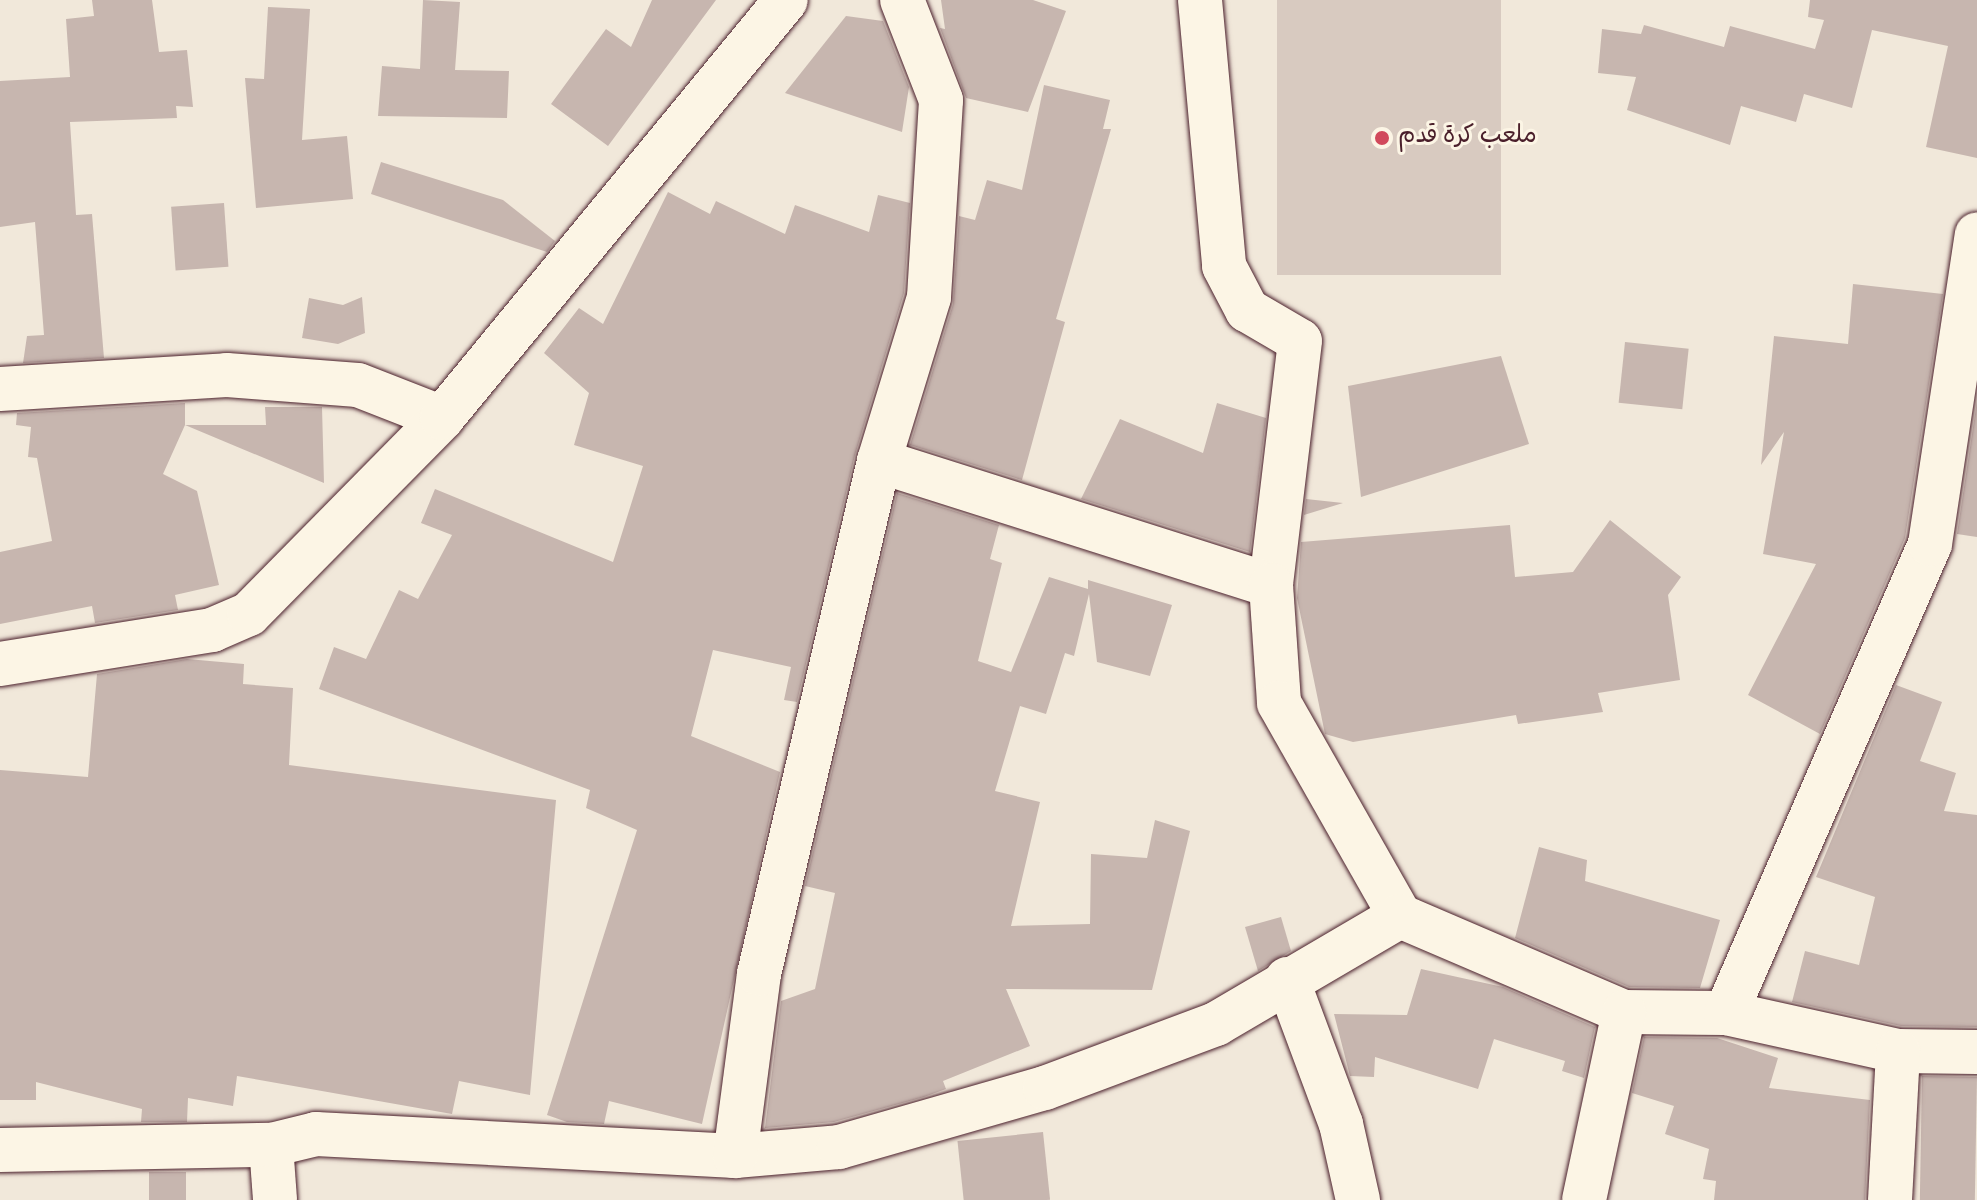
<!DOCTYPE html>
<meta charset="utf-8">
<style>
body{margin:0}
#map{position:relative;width:1977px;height:1200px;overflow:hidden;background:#f1e8da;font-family:Dekko,"Playpen Sans Arabic",sans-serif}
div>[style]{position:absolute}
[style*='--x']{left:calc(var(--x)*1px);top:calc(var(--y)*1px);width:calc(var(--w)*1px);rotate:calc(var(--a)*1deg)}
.green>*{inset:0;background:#d8cac0;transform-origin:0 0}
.building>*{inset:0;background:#c7b6af;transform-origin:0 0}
.roads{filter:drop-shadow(0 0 2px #4a1f2b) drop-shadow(0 0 2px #4a1f2b)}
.minor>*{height:44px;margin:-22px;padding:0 22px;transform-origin:22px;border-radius:22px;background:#fcf5e5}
.dots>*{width:22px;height:22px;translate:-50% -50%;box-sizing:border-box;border:4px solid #fcf5e5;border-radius:50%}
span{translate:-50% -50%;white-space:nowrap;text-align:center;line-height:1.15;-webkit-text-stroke:6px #fcf5e5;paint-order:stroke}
.poi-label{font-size:24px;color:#4a1f2b}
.left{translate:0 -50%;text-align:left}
</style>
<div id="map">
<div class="green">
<i style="left:1277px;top:0;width:224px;height:275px"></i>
</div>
<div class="building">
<i style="clip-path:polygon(92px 0,152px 0,159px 52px,187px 50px,193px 107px,176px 106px,177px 118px,70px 122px,76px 215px,92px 214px,104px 358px,23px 363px,27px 336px,44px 335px,35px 222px,0 227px,0 81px,70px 77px,66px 19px,94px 16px)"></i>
<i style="clip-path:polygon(423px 0,460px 2px,455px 70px,509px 71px,507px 118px,378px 116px,382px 66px,420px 69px)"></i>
<i style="clip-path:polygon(652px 0,716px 0,608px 146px,551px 104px,606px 29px,631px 47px)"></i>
<i style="clip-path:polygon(941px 0,1033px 0,1066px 11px,1028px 112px,966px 98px,940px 28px,945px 29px)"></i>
<i style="clip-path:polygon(1810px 0,1977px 0,1977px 158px,1926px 147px,1948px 46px,1872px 30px,1852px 108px,1804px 94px,1796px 122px,1741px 106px,1730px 145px,1627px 110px,1636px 77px,1598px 73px,1602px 29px,1641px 34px,1644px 25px,1724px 47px,1730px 26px,1815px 49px,1824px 20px,1808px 17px)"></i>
<i style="clip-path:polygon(268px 7px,310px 9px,302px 140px,347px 136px,353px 199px,256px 208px,245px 78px,264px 79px)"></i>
<i style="clip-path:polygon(846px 16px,883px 21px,909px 87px,902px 132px,785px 93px)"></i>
<i style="clip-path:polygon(1044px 85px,1110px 100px,1103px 129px,1111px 129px,1056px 319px,1065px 322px,1022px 480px,910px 445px,953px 304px,959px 216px,975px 220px,987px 180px,1022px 190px)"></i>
<i style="clip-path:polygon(381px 162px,503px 200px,555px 241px,547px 252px,371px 194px)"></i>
<i style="clip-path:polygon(668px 192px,710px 214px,716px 201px,785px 234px,795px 205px,869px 232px,878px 195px,910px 203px,904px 293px,855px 455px,797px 702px,784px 700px,791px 667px,713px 650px,691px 736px,780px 772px,702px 1124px,609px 1101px,604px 1124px,567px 1122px,547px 1115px,637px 830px,586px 808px,590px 790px,319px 689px,334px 647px,366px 659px,399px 590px,418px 599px,452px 535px,421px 523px,435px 489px,613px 562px,643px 466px,574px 445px,589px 393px,544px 353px,579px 308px,603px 324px)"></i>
<i style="left:224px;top:203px;width:64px;height:53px;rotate:86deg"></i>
<i style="clip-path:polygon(1853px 284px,1943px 294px,1905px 538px,1820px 734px,1748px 695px,1816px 564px,1763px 554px,1784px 432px,1761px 465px,1774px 336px,1848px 344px)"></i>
<i style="clip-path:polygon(362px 297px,365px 333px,338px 344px,302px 338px,309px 298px,343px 305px)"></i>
<i style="left:1625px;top:342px;width:64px;height:61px;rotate:6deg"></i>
<i style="clip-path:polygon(1501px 356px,1529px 444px,1361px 497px,1348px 386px)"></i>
<i style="clip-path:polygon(1977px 401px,1977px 537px,1957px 534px)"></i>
<i style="clip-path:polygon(185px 403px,185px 425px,266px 425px,265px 407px,322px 407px,324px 483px,185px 425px,163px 474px,197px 491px,219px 585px,175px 595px,178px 610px,95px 623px,92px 606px,0 624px,0 552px,52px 541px,37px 458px,28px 457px,31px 427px,16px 425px,17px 413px)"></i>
<i style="clip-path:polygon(1217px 403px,1266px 418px,1250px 552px,1081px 499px,1120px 419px,1203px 453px)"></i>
<i style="clip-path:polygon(897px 493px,999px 525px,990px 559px,1002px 563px,978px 661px,1011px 672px,1049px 577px,1088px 589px,1088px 580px,1172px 605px,1150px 676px,1097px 662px,1089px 594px,1074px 656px,1065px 653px,1046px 714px,1020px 706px,995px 791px,1040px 802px,1011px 926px,1090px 924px,1091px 854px,1147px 858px,1155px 820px,1190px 831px,1152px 990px,1006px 989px,1030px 1046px,943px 1081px,946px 1089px,924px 1097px,834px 1122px,765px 1128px,781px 1001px,815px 989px,835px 893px,805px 886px)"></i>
<i style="clip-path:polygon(1306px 499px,1343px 503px,1304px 515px)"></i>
<i style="clip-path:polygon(1610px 520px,1681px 577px,1668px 595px,1680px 680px,1598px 693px,1603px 712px,1518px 724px,1516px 715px,1353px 742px,1325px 734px,1297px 598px,1301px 542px,1510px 525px,1515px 577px,1573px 572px)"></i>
<i style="clip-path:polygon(187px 659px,244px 664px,243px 684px,293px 688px,289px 765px,556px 800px,530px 1095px,459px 1081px,452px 1114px,237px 1076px,233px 1106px,188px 1098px,187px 1122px,141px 1122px,142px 1109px,36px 1082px,36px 1100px,0 1100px,0 770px,88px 777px,97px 674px)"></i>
<i style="clip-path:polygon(1896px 685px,1942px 702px,1920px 761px,1956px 773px,1944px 811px,1977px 815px,1977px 1027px,1901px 1026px,1792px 1002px,1805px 951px,1859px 965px,1875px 897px,1816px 877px)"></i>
<i style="clip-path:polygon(1539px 847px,1587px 860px,1585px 881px,1720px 920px,1700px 988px,1629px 987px,1515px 938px)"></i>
<i style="clip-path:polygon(1281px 917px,1291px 951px,1258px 971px,1245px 927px)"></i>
<i style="clip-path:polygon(1421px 969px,1503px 987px,1595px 1027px,1584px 1078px,1562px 1071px,1565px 1061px,1494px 1039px,1478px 1089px,1375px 1057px,1374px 1077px,1350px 1076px,1334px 1014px,1407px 1015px)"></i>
<i style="clip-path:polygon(1644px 1037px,1717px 1038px,1778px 1058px,1769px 1088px,1870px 1100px,1865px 1200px,1714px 1200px,1716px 1181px,1703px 1179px,1709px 1149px,1665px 1134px,1674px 1106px,1632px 1093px)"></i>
<i style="left:1922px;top:1076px;width:55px;height:124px;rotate:1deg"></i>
<i style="left:1043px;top:1132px;width:68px;height:86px;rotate:84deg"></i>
<i style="left:149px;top:1172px;width:37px;height:28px"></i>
</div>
<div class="roads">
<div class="minor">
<i style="--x:1200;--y:0;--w:267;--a:84.8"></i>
<i style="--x:1224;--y:266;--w:50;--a:62.4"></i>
<i style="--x:1247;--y:310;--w:61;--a:30.3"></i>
<i style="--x:1300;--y:341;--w:246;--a:96.8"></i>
<i style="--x:0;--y:389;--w:227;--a:-3.5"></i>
<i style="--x:227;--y:375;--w:131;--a:4.4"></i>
<i style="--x:358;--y:385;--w:90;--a:21.4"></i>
<i style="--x:879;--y:461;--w:411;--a:17.6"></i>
<i style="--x:1271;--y:585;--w:118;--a:86.1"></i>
<i style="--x:1279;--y:703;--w:245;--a:60.4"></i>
<i style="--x:0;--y:664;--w:215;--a:-9.1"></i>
<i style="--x:212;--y:630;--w:40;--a:-23.4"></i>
<i style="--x:249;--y:614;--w:275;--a:-45.4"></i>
<i style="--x:442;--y:418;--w:541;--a:-50.55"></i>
<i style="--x:1287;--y:979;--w:155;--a:69.6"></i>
<i style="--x:1341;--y:1124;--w:78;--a:77.4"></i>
<i style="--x:1726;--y:1013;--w:511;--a:-66.49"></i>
<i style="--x:1930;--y:544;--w:313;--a:-81.4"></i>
<i style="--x:271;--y:1145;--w:55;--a:85.8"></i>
<i style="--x:0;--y:1150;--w:271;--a:-1.1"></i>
<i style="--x:271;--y:1145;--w:46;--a:-13.7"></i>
<i style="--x:316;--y:1134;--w:420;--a:3"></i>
<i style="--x:735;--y:1156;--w:104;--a:-4.9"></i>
<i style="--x:839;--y:1147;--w:214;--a:-16"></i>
<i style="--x:1045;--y:1088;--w:183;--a:-20.5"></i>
<i style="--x:1216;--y:1024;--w:213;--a:-30.4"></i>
<i style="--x:1400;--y:916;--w:244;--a:23.2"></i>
<i style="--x:1624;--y:1012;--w:102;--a:0.6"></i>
<i style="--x:1726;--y:1013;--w:176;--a:12.5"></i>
<i style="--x:1898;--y:1051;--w:79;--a:0.7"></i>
<i style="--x:735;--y:1156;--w:184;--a:-82.5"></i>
<i style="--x:759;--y:974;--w:527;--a:-76.83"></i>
<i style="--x:879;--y:461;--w:171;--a:-73"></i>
<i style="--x:929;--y:297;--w:197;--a:-86.5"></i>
<i style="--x:941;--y:100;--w:107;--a:-111.3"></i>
<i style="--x:1584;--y:1200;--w:192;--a:-78"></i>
<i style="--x:1890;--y:1200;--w:149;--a:-86.9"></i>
</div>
</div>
<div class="dots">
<i style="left:1382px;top:138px;background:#d1495b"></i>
</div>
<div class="poi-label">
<span class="left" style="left:1398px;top:138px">ملعب كرة قدم</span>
</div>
</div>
